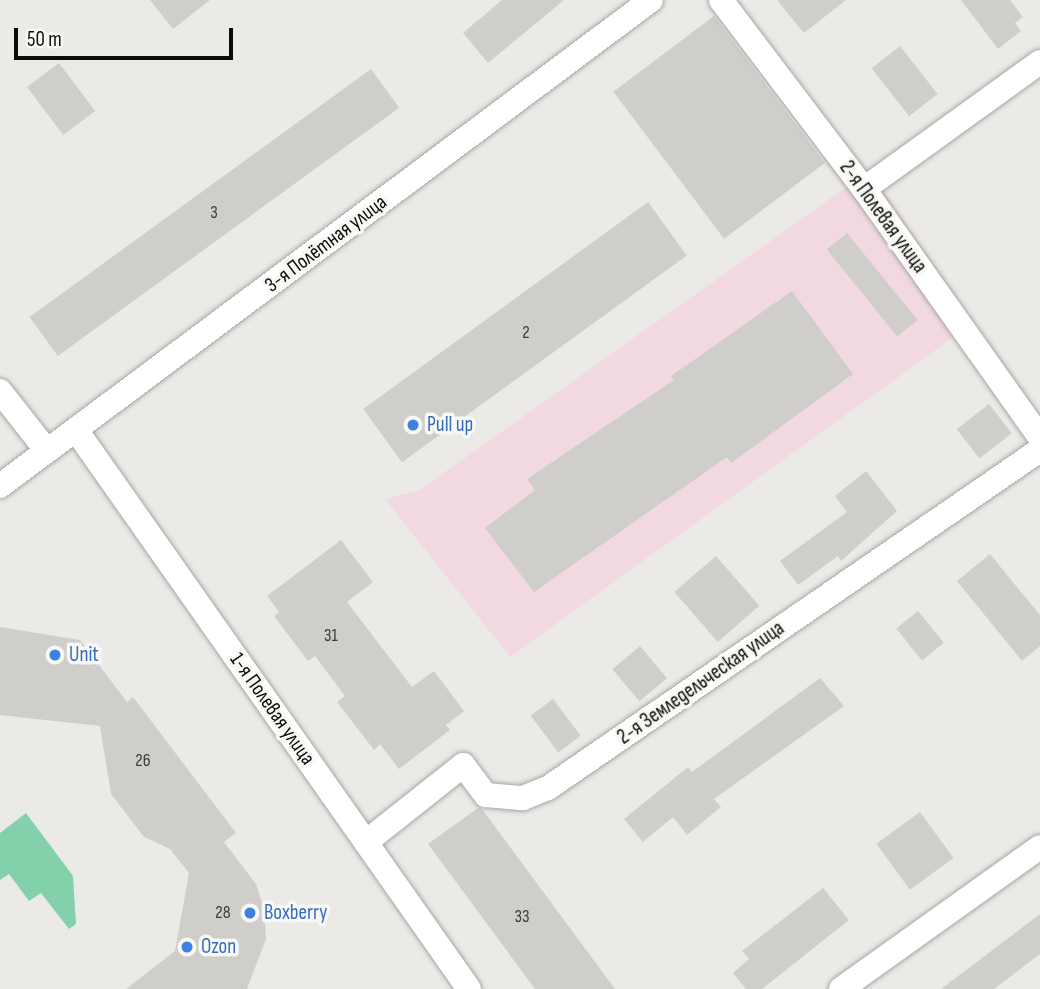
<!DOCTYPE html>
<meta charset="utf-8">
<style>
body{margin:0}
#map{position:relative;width:1040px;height:989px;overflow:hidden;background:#ebeae7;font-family:"Sofia Sans Condensed",sans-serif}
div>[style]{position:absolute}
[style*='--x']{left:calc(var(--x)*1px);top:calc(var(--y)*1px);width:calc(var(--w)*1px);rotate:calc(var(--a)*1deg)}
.industrial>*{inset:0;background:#f2d9e1}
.green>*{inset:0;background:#82d1aa}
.building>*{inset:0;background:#cfcecb;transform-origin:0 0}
.roads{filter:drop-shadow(0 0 2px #a8a7a5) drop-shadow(0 0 2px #a8a7a5)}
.street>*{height:24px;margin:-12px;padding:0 12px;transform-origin:12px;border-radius:12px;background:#fff}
.dots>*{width:19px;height:19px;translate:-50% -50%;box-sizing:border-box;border:4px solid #f8f8f5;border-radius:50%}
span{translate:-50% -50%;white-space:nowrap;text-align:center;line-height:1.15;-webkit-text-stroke:7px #f8f8f5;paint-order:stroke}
.number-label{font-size:18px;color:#3d3c3a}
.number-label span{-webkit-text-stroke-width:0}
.street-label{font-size:21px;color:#0c0b0a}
.shop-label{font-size:21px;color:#366cbe}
.left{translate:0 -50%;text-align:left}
.scale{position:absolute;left:14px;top:28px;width:219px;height:32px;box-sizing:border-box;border:4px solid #0c0b0a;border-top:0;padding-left:9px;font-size:21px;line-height:24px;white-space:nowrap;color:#0c0b0a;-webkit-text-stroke:5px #f8f8f5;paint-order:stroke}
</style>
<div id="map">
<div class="industrial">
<i style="clip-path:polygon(875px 178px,973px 323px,510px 657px,385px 499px,418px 491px,855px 181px)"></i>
</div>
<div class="green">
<i style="clip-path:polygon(26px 813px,73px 876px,76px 924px,69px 929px,41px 893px,29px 901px,9px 874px,0 880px,0 833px)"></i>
</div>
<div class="building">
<i style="clip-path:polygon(150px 0,210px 0,173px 29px)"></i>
<i style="clip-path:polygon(502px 0,564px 0,488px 63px,463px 33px)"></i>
<i style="clip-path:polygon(777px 0,846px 0,804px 33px)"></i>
<i style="clip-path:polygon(961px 0,1010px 0,1023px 17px,1015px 23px,1021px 31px,998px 49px)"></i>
<i style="left:714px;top:16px;width:184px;height:126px;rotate:53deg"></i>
<i style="left:900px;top:46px;width:61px;height:36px;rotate:52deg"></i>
<i style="left:59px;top:63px;width:60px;height:40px;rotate:53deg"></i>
<i style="left:371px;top:69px;width:48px;height:422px;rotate:54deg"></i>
<i style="left:648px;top:202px;width:66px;height:352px;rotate:54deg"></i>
<i style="left:847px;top:233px;width:112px;height:26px;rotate:51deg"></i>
<i style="clip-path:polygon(792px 291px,853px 374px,731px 463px,727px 457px,534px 592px,485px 528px,535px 490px,527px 479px,674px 380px,671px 376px)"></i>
<i style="left:989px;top:404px;width:37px;height:41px;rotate:52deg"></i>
<i style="clip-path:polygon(866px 471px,897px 511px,841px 561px,838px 556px,798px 585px,780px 561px,847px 512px,835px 496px)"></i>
<i style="clip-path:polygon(341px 540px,373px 582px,347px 602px,412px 687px,434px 671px,464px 711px,446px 725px,450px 730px,399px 769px,380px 744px,374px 750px,337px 702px,345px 696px,315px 656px,308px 661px,274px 616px,279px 612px,267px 596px)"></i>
<i style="clip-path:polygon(990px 554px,1040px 615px,1040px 646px,1022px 661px,957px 581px)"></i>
<i style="left:716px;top:556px;width:66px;height:55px;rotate:49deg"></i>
<i style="left:918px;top:611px;width:41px;height:28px;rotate:51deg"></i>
<i style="clip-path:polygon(0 627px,80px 640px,127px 702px,133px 697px,236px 833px,224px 842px,256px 884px,264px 908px,266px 939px,247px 989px,126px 989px,175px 951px,189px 873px,170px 849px,144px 837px,111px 794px,100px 726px,0 715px)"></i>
<i style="left:640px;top:646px;width:42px;height:36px;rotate:50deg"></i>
<i style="clip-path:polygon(820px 678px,844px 706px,714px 799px,721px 807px,687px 835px,673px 817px,643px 842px,624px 819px,688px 767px,692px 772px)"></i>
<i style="left:553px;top:699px;width:46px;height:28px;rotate:53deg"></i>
<i style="clip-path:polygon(478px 808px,482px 809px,615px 989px,535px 989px,428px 844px)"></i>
<i style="left:920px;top:812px;width:57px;height:54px;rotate:54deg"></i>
<i style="clip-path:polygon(823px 888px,849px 920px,762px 989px,746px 989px,733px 973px,749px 959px,742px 951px)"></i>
<i style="clip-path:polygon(1040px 914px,1040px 954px,994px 989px,941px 989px)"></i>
</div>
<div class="roads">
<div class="street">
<i style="--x:721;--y:0;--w:237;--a:52.9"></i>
<i style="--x:864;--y:189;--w:305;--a:54.7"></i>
<i style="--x:864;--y:189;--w:217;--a:-35.8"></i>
<i style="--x:0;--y:391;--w:76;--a:51.9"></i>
<i style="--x:76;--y:430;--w:683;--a:54.89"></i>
<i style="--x:0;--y:486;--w:812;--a:-36.74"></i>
<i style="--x:366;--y:842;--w:124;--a:-38.4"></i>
<i style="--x:463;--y:765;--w:38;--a:53"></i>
<i style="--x:486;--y:795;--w:37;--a:5"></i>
<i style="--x:523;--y:798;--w:27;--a:-22"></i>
<i style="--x:548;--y:788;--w:597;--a:-34.49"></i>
<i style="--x:841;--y:989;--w:244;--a:-35.5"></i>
</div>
</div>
<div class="dots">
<i style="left:413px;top:425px;background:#3f7fe0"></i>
<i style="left:55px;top:655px;background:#3f7fe0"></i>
<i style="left:250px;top:913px;background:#3f7fe0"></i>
<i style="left:187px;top:947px;background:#3f7fe0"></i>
</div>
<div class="number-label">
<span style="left:214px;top:213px">3</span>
<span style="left:526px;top:333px">2</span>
<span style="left:331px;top:636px">31</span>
<span style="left:143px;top:761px">26</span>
<span style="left:223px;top:913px">28</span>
<span style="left:522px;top:917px">33</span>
</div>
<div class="street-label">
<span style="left:883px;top:217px;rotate:54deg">2-я Полевая улица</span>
<span style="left:326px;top:244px;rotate:-37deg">3-я Полётная улица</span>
<span style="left:701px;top:683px;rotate:-35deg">2-я Земледельческая улица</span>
<span style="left:272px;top:709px;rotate:55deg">1-я Полевая улица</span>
</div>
<div class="shop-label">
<span class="left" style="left:427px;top:425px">Pull up</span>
<span class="left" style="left:69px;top:655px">Unit</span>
<span class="left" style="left:264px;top:913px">Boxberry</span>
<span class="left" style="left:201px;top:947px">Ozon</span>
</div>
<div class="scale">50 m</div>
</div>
